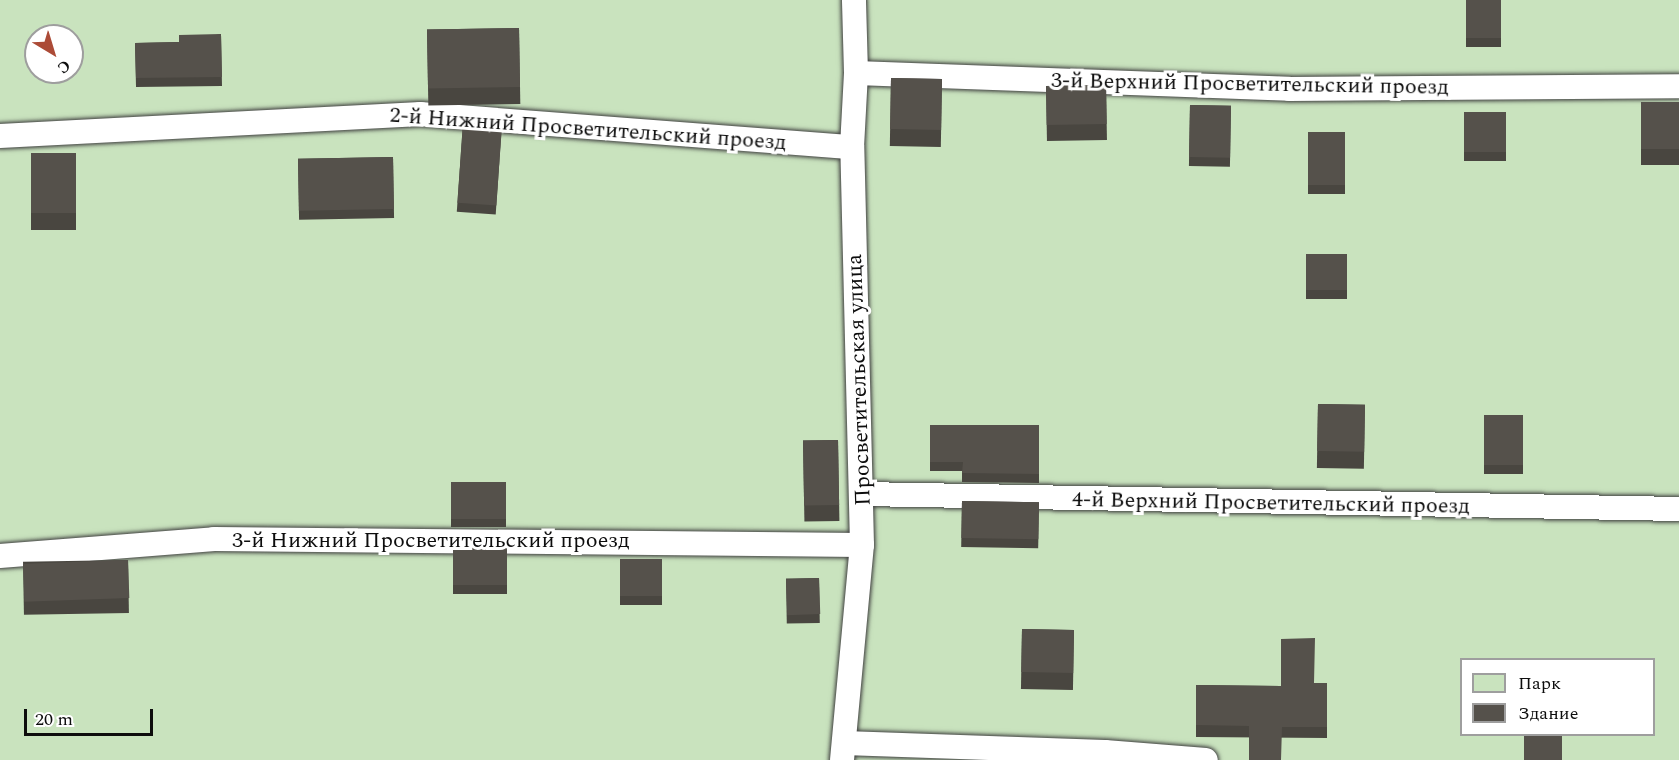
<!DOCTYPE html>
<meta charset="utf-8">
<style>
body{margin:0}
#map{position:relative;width:1679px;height:760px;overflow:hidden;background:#fdfdf0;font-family:Spectral,serif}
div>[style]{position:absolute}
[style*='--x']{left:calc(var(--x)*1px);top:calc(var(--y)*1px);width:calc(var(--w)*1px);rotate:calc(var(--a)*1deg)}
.green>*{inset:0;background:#c9e3be}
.roads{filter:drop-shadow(0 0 2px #404040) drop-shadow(0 0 2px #404040)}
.lane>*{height:24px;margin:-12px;padding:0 12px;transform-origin:12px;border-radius:12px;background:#fff}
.wall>*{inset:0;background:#494640;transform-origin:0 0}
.building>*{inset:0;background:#55514b;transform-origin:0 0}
span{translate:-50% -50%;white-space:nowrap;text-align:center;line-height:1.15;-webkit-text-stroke:6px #fff;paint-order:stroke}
.street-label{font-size:22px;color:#0d0d0d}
.legend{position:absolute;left:1460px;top:658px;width:195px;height:78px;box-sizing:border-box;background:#fff;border:2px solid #9e9e9e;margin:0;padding:8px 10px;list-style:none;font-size:18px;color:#0d0d0d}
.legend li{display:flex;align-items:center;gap:12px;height:30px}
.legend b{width:30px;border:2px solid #9e9e9e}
.north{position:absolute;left:24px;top:24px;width:60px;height:60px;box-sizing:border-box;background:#fff;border:2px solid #9e9e9e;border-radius:50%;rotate:142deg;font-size:16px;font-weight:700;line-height:24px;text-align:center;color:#0d0d0d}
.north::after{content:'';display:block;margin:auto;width:21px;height:27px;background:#ac4b37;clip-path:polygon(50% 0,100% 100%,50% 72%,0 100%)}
.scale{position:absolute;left:24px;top:709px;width:129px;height:27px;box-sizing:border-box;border:3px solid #0d0d0d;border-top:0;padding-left:8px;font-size:18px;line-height:21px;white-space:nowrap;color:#0d0d0d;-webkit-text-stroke:4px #fff;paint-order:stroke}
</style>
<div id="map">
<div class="green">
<i style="clip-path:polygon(evenodd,0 0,1679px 0,1679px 760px,0 760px,0 0,36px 36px,72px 36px,72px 72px,36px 72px,36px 36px,0 0,1462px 660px,1654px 660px,1654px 734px,1462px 734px,1462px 660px)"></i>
</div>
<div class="roads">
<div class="lane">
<i style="--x:856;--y:73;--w:433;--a:2.1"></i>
<i style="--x:1289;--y:89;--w:390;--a:-0.4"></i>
<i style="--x:0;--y:136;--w:421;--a:-3"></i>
<i style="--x:420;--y:114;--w:433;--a:4.4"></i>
<i style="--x:862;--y:494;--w:817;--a:1.05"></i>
<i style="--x:0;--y:556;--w:215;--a:-4.5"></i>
<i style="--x:214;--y:539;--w:648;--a:0.53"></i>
<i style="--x:844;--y:743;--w:261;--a:2"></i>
<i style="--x:1105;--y:752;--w:101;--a:4.5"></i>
<i style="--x:842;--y:760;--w:216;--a:-84.7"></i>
<i style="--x:862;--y:545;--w:398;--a:-91.4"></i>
<i style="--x:852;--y:147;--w:74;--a:-86.9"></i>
<i style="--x:856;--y:73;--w:73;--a:-91.6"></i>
</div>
</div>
<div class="wall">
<i style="left:1466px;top:0;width:35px;height:47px"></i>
<i style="left:519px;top:28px;width:76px;height:92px;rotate:89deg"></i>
<i style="clip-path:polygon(221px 34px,222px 86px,136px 87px,135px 43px,179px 42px)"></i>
<i style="left:942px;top:79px;width:68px;height:51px;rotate:91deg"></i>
<i style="left:1106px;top:85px;width:55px;height:60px;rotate:89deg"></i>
<i style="left:1641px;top:102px;width:38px;height:63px"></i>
<i style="left:1190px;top:105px;width:41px;height:61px;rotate:1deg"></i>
<i style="left:1464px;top:112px;width:42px;height:49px"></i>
<i style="left:463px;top:123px;width:39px;height:89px;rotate:4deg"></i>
<i style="left:1308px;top:132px;width:37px;height:62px"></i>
<i style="left:31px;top:153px;width:45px;height:77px"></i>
<i style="left:393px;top:157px;width:61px;height:95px;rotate:89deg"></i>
<i style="left:1306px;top:254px;width:41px;height:45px"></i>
<i style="left:1318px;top:404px;width:47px;height:64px;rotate:1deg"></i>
<i style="left:1484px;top:415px;width:39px;height:59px"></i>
<i style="clip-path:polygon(930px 425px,1039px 425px,1039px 483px,962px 482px,962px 471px,930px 471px)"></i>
<i style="left:838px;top:440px;width:81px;height:35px;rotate:89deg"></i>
<i style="left:506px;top:482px;width:45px;height:55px;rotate:90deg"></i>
<i style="left:962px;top:501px;width:77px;height:46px;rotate:1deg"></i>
<i style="left:453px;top:547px;width:54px;height:47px"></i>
<i style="left:662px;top:559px;width:46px;height:42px;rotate:90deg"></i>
<i style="left:128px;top:560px;width:53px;height:105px;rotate:89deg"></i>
<i style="left:819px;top:578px;width:45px;height:33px;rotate:89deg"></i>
<i style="left:1074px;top:630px;width:60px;height:52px;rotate:91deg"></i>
<i style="clip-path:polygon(1315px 683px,1327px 683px,1327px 738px,1196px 737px,1196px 685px,1281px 686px)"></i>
</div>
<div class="building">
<i style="left:1466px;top:0;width:35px;height:38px"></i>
<i style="left:519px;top:28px;width:59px;height:92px;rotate:89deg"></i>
<i style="clip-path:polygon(221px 34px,222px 77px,136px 78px,135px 43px,179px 42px,179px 35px)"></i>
<i style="left:942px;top:79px;width:51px;height:51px;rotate:91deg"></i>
<i style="left:1106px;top:85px;width:39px;height:60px;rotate:89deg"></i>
<i style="left:1641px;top:102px;width:38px;height:47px"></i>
<i style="left:1190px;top:105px;width:41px;height:52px;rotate:1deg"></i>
<i style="left:1464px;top:112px;width:42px;height:40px"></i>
<i style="left:463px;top:123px;width:39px;height:80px;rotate:4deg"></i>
<i style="left:1308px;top:132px;width:37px;height:53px"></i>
<i style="left:31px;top:153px;width:45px;height:60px"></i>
<i style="left:393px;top:157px;width:52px;height:95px;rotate:89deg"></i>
<i style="left:1306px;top:254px;width:41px;height:36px"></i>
<i style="left:1318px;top:404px;width:47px;height:47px;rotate:1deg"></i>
<i style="left:1484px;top:415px;width:39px;height:50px"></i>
<i style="clip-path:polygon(930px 425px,1039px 425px,1039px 474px,962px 473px,963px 462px,930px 462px)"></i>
<i style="left:838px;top:440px;width:65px;height:35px;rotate:89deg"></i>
<i style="left:506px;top:482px;width:37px;height:55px;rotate:90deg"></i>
<i style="left:962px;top:501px;width:77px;height:37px;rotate:1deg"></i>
<i style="left:453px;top:547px;width:54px;height:38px"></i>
<i style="left:662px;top:559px;width:37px;height:42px;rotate:90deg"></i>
<i style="left:128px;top:560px;width:38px;height:105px;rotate:88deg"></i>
<i style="left:819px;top:578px;width:36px;height:33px;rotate:88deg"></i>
<i style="left:1074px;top:630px;width:43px;height:52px;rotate:91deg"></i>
<i style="clip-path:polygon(1315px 638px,1314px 683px,1327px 683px,1327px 727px,1282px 727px,1281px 760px,1249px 760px,1249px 726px,1196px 725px,1196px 685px,1281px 686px,1281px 639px)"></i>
<i style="left:1524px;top:735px;width:38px;height:25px"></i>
</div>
<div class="street-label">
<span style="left:1250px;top:84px;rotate:1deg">3-й Верхний Просветительский проезд</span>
<span style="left:588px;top:129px;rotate:4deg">2-й Нижний Просветительский проезд</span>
<span style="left:859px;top:380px;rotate:-92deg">Просветительская улица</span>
<span style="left:1271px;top:503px;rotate:1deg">4-й Верхний Просветительский проезд</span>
<span style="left:431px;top:541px">3-й Нижний Просветительский проезд</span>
</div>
<ul class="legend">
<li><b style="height:16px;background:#c9e3be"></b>Парк</li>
<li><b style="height:16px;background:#55514b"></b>Здание</li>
</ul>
<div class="north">С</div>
<div class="scale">20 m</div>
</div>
